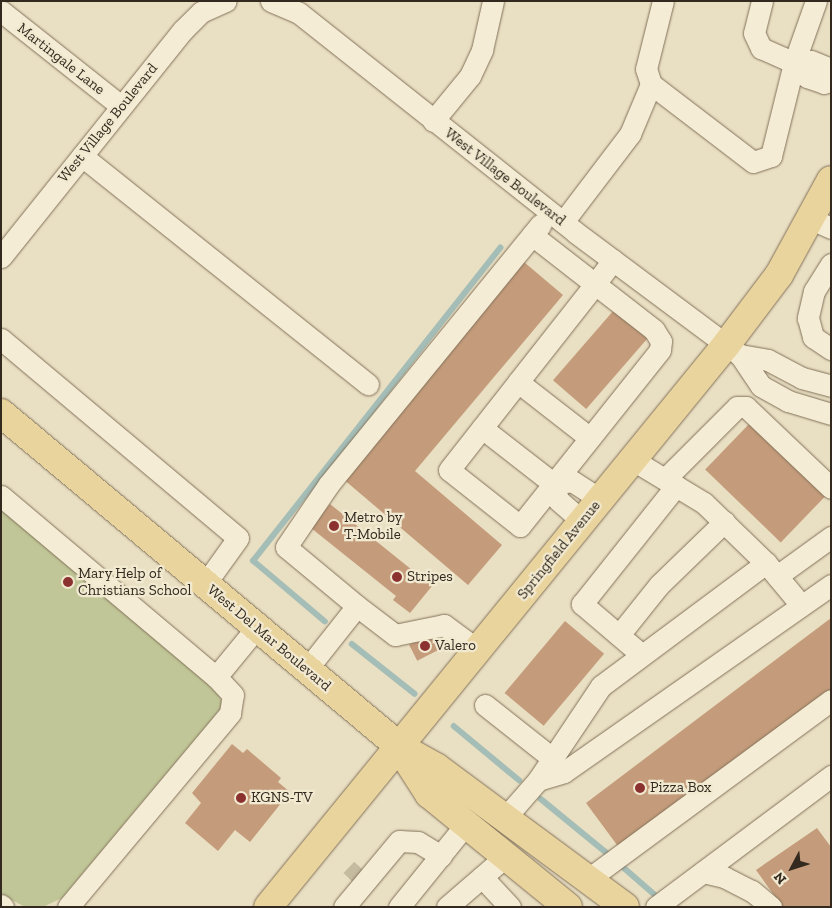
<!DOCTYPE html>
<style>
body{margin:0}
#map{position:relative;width:832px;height:908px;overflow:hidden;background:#e9dfc2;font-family:"Zilla Slab",serif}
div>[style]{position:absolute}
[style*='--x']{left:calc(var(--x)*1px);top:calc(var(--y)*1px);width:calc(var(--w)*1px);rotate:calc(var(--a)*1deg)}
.green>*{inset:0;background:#c0c697}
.stream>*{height:5.5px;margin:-2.75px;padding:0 2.75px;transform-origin:2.75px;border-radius:2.75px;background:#a4bdb6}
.building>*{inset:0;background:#c49c7b;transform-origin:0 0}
.minor-tunnel>*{height:21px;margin-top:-10.5px;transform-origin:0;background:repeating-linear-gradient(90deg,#c5bba1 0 21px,transparent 0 32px)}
.roads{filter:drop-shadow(0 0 1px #82715b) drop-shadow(0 0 1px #82715b)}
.minor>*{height:21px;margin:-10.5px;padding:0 10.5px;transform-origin:10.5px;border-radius:10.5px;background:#f5ecd5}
.major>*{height:28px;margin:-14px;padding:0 14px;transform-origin:14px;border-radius:14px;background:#ead49d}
.dots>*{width:14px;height:14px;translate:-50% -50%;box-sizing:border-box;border:2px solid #f2e9d1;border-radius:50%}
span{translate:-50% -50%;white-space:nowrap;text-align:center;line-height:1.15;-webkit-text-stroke:4.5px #f2e9d1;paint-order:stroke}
.street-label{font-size:15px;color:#33291e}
.poi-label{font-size:15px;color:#33291e}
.left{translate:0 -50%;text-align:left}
.frame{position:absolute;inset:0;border:2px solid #33291e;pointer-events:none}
.north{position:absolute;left:767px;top:843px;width:50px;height:50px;-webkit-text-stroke:4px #f2e9d1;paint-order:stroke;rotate:230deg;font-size:14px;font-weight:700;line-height:20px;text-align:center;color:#33291e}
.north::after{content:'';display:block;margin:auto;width:18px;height:22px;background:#33291e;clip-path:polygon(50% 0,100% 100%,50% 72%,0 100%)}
</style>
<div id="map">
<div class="green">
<i style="clip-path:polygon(1px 503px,218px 693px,222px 703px,222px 707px,62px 898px,43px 907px,25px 907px,1px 894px)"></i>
</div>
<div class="stream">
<i style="--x:325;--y:622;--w:94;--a:-139.7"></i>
<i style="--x:253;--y:561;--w:399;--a:-51.7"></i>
<i style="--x:352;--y:644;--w:80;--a:38.4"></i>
<i style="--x:454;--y:726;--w:85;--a:39.7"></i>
<i style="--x:541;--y:799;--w:85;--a:39.3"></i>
<i style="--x:622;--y:866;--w:43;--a:41.2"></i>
</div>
<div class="building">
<i style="clip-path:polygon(524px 262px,563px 295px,415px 471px,502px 545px,468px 585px,342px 478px)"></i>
<i style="left:614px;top:310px;width:44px;height:93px;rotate:41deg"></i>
<i style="left:751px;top:422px;width:105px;height:66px;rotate:44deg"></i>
<i style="clip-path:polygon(330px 504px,432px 586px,410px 613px,393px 600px,396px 596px,311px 528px)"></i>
<i style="clip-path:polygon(831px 618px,831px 695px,620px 849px,586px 803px)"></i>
<i style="left:565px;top:621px;width:51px;height:94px;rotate:40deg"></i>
<i style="left:434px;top:632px;width:18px;height:28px;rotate:63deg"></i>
<i style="clip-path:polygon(232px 744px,243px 753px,247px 749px,281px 778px,278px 782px,290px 792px,250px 842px,235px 830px,218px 851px,185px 823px,201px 803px,192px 793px)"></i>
<i style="clip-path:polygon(817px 828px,831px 847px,831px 907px,769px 907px,778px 901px,756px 870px)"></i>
</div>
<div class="minor-tunnel">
<i style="--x:351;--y:880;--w:16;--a:-47"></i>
</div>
<div class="roads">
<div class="minor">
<i style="--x:271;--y:1;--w:30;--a:23"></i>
<i style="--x:299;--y:13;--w:352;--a:38.4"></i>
<i style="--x:575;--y:232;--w:206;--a:36.7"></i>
<i style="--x:740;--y:355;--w:37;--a:56"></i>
<i style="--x:761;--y:386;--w:31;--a:29"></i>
<i style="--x:788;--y:401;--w:45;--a:16.8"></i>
<i style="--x:762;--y:1;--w:33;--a:104"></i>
<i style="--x:754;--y:33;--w:17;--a:65"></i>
<i style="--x:761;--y:48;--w:36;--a:24"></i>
<i style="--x:794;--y:63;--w:66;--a:-70.5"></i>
<i style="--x:1;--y:11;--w:153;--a:38.4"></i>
<i style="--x:802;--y:66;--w:12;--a:66"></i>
<i style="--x:807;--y:77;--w:18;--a:19"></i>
<i style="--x:824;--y:83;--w:8;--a:-30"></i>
<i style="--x:651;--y:84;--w:16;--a:-108"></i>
<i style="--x:646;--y:69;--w:70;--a:-76"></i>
<i style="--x:433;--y:121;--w:58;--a:-50.6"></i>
<i style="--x:470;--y:76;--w:29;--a:-65"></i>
<i style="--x:482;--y:50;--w:50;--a:-77.3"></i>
<i style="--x:82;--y:156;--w:366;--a:38.6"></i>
<i style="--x:811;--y:219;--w:22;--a:24"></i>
<i style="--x:563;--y:222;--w:111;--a:-52.7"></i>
<i style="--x:630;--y:134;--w:54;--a:-67.2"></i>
<i style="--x:651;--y:84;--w:128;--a:37.4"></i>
<i style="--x:753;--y:162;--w:19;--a:-18"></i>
<i style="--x:771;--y:156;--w:96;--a:-76.1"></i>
<i style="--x:794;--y:63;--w:9;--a:21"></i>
<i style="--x:802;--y:66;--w:10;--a:-29"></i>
<i style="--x:811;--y:61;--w:22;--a:22"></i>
<i style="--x:532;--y:235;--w:80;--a:37.9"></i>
<i style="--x:595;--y:284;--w:75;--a:37.9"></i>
<i style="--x:654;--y:330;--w:13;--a:58"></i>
<i style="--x:661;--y:341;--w:9;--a:96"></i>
<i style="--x:660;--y:350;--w:225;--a:128.5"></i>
<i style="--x:520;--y:526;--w:90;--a:-141.7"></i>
<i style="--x:449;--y:470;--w:112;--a:-51.9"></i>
<i style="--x:518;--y:382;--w:125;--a:-51.8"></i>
<i style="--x:595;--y:284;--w:30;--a:-53"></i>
<i style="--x:1;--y:257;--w:291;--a:-51.3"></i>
<i style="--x:183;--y:30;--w:25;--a:-45"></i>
<i style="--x:201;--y:12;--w:27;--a:-24"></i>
<i style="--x:831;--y:264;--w:32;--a:122"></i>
<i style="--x:814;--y:291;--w:28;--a:103"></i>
<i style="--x:808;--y:318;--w:20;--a:75"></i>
<i style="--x:813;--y:337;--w:22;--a:34"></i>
<i style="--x:1;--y:339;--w:309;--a:40"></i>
<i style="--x:238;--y:538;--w:57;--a:125.7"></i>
<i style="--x:740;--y:355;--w:28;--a:10"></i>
<i style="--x:768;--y:360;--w:38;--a:28"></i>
<i style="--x:802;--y:378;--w:30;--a:15"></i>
<i style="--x:518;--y:382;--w:91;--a:37.9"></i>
<i style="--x:482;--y:428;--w:91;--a:37.9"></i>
<i style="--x:554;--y:484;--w:16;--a:76"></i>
<i style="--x:558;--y:500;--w:33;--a:41"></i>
<i style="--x:633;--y:460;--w:83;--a:31.2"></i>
<i style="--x:704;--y:503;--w:86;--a:44.1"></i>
<i style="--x:766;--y:563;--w:55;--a:50.2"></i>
<i style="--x:665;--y:479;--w:102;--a:-45"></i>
<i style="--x:737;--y:407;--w:9;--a:0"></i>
<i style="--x:746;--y:407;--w:117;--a:43.6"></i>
<i style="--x:554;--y:484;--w:18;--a:-9"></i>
<i style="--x:572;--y:481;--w:35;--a:33"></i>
<i style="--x:1;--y:496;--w:281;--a:40.1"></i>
<i style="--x:216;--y:677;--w:65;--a:-50.6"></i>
<i style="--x:777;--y:576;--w:67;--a:-35.8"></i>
<i style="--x:357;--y:606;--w:48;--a:37.3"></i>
<i style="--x:395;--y:635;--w:50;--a:-11.5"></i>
<i style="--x:444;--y:625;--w:42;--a:36.3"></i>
<i style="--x:619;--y:635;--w:64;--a:-51.3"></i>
<i style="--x:659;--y:585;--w:91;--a:-44.1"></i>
<i style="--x:642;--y:655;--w:79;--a:-139.6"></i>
<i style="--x:582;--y:604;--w:151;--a:-51.5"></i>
<i style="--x:307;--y:669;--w:80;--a:-51.6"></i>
<i style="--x:357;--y:606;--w:92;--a:-140.3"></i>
<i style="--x:286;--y:547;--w:76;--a:-55.7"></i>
<i style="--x:329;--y:484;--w:335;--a:-50.8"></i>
<i style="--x:485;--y:705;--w:85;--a:38.3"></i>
<i style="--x:538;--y:780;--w:113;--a:-56.2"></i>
<i style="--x:601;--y:686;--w:206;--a:-36.7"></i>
<i style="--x:504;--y:819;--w:52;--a:-48.9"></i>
<i style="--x:538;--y:780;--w:27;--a:-17"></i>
<i style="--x:564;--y:772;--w:326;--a:-35"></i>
<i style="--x:703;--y:872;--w:22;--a:13"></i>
<i style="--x:724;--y:877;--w:31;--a:27"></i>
<i style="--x:752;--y:891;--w:25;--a:40"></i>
<i style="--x:482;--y:877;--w:41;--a:47"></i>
<i style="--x:587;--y:880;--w:303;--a:-36.4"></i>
<i style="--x:1;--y:905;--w:3;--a:45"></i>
<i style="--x:68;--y:907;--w:253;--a:-50.1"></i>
<i style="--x:230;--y:713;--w:18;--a:-81"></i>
<i style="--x:233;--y:695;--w:25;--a:-133"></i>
<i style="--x:344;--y:907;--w:86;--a:-50.2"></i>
<i style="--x:399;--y:841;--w:19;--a:3"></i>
<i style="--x:418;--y:842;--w:27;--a:31"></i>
<i style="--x:399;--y:907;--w:107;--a:-51.1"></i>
<i style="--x:447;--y:907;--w:78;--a:-40.8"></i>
<i style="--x:656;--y:907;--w:219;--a:-36.8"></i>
</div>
<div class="major">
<i style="--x:1;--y:413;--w:520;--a:39.93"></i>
<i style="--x:400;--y:747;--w:41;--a:29.1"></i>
<i style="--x:436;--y:767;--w:235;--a:36.5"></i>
<i style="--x:400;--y:749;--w:54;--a:57.2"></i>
<i style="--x:429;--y:794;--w:179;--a:39.1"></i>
<i style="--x:268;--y:907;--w:725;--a:-50.82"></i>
<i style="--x:726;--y:345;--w:88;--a:-52.9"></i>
<i style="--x:779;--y:275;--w:108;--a:-61.3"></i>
</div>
</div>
<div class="dots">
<i style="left:334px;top:526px;background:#8b3231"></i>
<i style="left:397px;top:577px;background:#8b3231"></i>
<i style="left:68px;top:582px;background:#8b3231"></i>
<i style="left:425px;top:646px;background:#8b3231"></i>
<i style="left:640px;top:788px;background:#8b3231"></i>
<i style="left:241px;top:798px;background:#8b3231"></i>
</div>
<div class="street-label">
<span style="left:61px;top:59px;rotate:38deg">Martingale Lane</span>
<span style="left:108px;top:123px;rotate:-51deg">West Village Boulevard</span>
<span style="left:505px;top:177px;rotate:38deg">West Village Boulevard</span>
<span style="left:559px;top:550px;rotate:-51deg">Springfield Avenue</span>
<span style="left:269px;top:638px;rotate:40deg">West Del Mar Boulevard</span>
</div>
<div class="poi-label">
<span class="left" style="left:344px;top:526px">Metro by<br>T-Mobile</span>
<span class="left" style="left:78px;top:582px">Mary Help of<br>Christians School</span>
<span class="left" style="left:407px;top:577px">Stripes</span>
<span class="left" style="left:435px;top:646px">Valero</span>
<span class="left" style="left:650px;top:788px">Pizza Box</span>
<span class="left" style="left:251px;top:798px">KGNS-TV</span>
</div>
<div class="frame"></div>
<div class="north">N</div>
</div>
